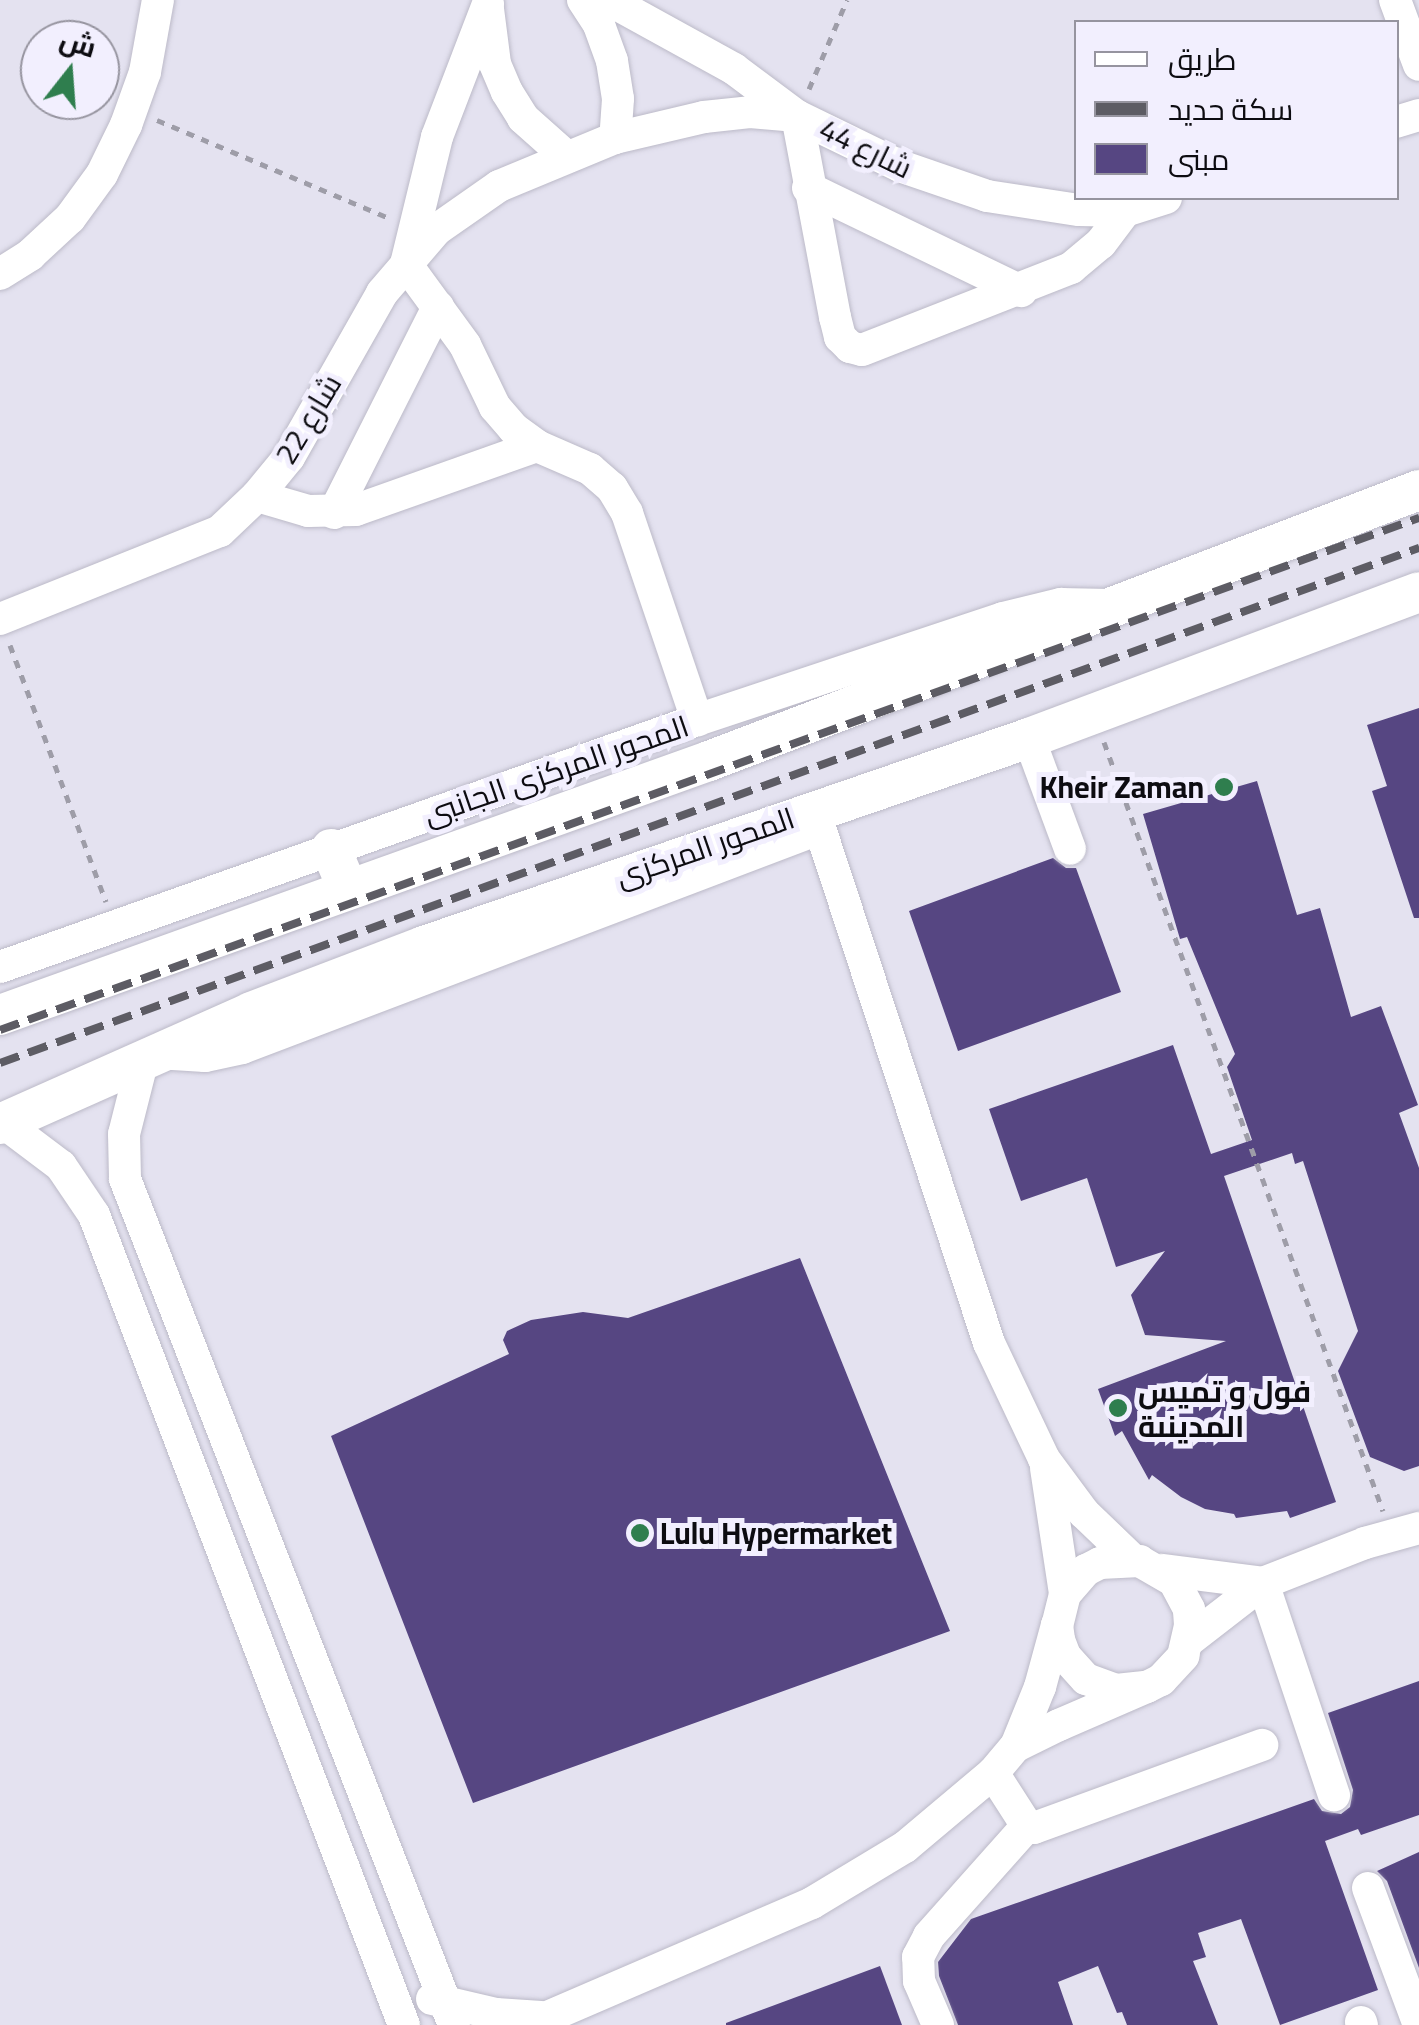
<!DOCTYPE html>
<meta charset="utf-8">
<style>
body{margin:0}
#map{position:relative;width:1419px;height:2025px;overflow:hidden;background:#e4e2f0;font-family:Georgia,Cairo,serif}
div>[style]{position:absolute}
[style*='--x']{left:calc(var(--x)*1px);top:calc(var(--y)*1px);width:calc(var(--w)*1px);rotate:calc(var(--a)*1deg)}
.building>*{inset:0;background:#564682}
.path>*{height:5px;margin-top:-2.5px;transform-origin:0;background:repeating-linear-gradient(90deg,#9e9da8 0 8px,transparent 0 16px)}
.roads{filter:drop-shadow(0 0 2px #bcbac8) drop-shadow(0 0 2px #bcbac8)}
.minor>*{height:32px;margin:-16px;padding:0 16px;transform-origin:16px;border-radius:16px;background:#fff}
.major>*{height:40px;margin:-20px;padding:0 20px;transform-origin:20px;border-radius:20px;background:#fff}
.rail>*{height:8px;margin-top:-4px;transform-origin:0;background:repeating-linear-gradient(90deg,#5d5c64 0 20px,transparent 0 30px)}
.dots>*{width:28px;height:28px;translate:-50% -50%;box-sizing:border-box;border:5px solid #f2effe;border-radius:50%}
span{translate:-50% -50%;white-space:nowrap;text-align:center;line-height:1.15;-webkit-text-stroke:10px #f2effe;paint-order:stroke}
.street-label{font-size:30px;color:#0d0c11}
.poi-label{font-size:30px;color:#0d0c11;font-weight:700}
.right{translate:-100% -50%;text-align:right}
.left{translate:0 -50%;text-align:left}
.legend{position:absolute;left:1074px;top:20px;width:325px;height:180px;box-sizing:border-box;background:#f2effe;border:2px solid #96949f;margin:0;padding:12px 18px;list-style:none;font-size:30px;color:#0d0c11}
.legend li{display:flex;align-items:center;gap:20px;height:50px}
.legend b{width:50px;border:2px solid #96949f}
.north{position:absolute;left:20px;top:20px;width:100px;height:100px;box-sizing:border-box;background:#f2effe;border:2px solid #96949f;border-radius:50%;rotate:17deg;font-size:28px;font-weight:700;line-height:40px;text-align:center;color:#0d0c11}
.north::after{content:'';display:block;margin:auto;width:35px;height:45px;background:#2f7e4e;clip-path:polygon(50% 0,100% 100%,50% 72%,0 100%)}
</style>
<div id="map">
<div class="building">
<i style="clip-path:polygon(1419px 708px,1419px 918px,1414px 918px,1372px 791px,1387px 786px,1367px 725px)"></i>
<i style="clip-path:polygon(1257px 781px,1297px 915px,1320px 908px,1351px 1017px,1381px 1006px,1418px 1105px,1399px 1113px,1419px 1168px,1419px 1466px,1404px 1471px,1370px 1457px,1338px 1371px,1358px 1331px,1303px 1161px,1295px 1164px,1292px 1153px,1224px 1176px,1336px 1502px,1290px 1518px,1287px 1511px,1236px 1518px,1234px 1514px,1205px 1509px,1181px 1497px,1152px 1475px,1149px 1480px,1122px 1431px,1115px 1436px,1098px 1389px,1226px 1341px,1145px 1335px,1131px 1295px,1165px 1251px,1116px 1267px,1087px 1178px,1021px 1201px,989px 1109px,1173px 1045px,1211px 1154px,1252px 1140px,1227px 1067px,1235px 1054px,1187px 937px,1180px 939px,1143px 814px)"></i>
<i style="clip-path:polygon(1053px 858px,1066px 868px,1076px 868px,1121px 992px,958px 1051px,909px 911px)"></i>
<i style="clip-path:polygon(800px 1258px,950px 1631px,473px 1803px,331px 1436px,509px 1354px,503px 1340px,507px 1331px,531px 1320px,583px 1312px,628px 1318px)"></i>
<i style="clip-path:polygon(1419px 1681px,1419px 1815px,1361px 1835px,1358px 1829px,1325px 1841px,1378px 1990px,1280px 2025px,1241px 1919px,1198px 1933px,1206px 1957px,1193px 1961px,1218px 2025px,1127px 2025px,1122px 2012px,1117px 2013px,1098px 1966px,1058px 1982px,1073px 2025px,958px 2025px,939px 1976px,938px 1962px,971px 1919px,1314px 1799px,1322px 1811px,1341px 1814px,1350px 1807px,1353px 1790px,1328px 1713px)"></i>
<i style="clip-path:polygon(1419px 1852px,1419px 1968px,1387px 1881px,1377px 1871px)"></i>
<i style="clip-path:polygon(880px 1966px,902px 2025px,726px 2025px,726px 2023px)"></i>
</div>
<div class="path">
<i style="--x:809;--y:89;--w:97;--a:-66.9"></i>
<i style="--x:157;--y:120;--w:250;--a:22.9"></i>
<i style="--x:10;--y:645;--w:274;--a:69.5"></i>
<i style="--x:1104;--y:742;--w:818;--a:70.06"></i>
</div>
<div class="roads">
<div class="minor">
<i style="--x:583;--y:0;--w:30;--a:57"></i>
<i style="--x:599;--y:25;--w:38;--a:70"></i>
<i style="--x:612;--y:61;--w:38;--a:81"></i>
<i style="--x:618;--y:99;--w:39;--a:94"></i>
<i style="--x:609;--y:0;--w:143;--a:28.9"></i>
<i style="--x:734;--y:69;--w:79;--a:36.7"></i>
<i style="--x:797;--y:116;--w:205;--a:79.3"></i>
<i style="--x:835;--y:317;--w:21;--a:76"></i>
<i style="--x:840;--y:337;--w:14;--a:45"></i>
<i style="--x:850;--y:347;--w:12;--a:14"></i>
<i style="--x:862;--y:350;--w:225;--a:-21.4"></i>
<i style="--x:1071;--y:268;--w:39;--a:-40"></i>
<i style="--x:1101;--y:243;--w:40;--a:-53"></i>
<i style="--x:1395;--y:0;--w:69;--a:69.7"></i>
<i style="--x:488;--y:4;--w:142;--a:111"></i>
<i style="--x:437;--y:137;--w:131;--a:103.7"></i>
<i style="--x:406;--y:264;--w:100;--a:53.9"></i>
<i style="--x:465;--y:345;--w:69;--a:64.2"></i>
<i style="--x:495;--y:407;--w:29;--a:49"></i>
<i style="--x:514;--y:429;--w:29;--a:36"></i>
<i style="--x:537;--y:446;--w:58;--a:23.5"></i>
<i style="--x:590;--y:469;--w:29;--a:41"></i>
<i style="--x:612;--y:488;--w:29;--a:59"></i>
<i style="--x:627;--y:513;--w:219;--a:71.3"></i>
<i style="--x:488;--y:9;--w:55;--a:82.7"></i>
<i style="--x:495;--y:64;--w:30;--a:67"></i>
<i style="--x:507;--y:92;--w:31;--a:58"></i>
<i style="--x:523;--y:118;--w:59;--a:41.6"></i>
<i style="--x:1396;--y:122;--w:24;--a:-17"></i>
<i style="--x:808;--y:188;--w:237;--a:25.8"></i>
<i style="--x:0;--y:274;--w:36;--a:-32"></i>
<i style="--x:30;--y:255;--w:54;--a:-42.8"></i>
<i style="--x:70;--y:218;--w:54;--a:-54"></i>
<i style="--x:102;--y:174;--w:55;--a:-63.9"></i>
<i style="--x:126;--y:125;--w:56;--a:-70.3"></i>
<i style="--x:145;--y:72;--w:73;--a:-79.8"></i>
<i style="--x:257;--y:496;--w:53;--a:16.4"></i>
<i style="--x:308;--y:511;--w:48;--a:-1.2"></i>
<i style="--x:356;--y:510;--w:192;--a:-19.5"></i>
<i style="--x:334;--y:513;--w:231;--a:-63.2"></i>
<i style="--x:0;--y:619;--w:237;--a:-21.8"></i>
<i style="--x:220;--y:531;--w:51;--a:-43.4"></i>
<i style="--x:257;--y:496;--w:50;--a:-50.6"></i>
<i style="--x:289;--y:457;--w:189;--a:-60.4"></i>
<i style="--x:382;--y:293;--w:83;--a:-49.4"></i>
<i style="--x:436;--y:230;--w:77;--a:-34.9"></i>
<i style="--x:499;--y:186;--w:126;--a:-22.5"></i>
<i style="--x:615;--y:138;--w:91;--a:-13.3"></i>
<i style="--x:704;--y:117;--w:46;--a:-6.2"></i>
<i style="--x:750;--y:112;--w:47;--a:4.9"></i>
<i style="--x:797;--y:116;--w:114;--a:25.9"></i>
<i style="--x:900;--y:166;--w:92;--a:19"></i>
<i style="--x:987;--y:196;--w:93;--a:8.7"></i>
<i style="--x:1079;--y:210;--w:46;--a:1.2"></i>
<i style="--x:1125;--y:211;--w:43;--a:-17.6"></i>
<i style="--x:1029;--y:738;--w:118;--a:69.7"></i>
<i style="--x:814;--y:810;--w:561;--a:71.82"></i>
<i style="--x:989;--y:1343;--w:128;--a:64.6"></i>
<i style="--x:1044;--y:1459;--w:67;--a:53.5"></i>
<i style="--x:1084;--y:1513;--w:66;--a:43.8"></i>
<i style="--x:0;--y:967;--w:739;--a:-19.51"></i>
<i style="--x:697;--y:720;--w:323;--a:-18.4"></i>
<i style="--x:1003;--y:618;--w:60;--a:-13.6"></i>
<i style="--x:1061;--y:604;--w:48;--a:1.2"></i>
<i style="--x:157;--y:1053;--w:48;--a:3.6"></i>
<i style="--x:205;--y:1056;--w:38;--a:-12"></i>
<i style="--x:242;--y:1048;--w:609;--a:-20.79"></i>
<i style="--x:143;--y:1059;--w:77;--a:104.2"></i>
<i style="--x:124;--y:1134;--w:45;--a:88.7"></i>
<i style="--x:125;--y:1179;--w:908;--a:68.75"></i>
<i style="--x:4;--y:1123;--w:71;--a:37"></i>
<i style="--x:61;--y:1166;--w:59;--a:56"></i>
<i style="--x:94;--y:1215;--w:867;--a:69.06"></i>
<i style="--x:1046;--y:1468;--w:127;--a:81.4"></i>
<i style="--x:1162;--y:1570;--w:102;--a:7.3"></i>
<i style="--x:1263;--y:1583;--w:224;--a:71.5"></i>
<i style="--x:1188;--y:1641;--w:95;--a:-37.7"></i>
<i style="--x:1263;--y:1583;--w:110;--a:-21.4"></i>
<i style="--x:1365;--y:1543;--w:56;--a:-15.5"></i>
<i style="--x:1016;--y:1746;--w:48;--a:-26"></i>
<i style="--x:1059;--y:1725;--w:96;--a:-23.4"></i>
<i style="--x:1147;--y:1687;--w:16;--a:-27"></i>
<i style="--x:1161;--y:1680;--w:33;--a:-47"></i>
<i style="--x:1183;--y:1656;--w:32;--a:-77"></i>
<i style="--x:1190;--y:1625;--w:16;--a:-94"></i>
<i style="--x:1189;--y:1609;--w:32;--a:-118"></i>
<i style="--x:1174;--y:1581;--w:39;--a:-150"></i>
<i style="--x:1140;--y:1561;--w:40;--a:177.1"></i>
<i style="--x:1100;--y:1563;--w:16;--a:153"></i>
<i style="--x:1086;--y:1570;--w:32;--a:131"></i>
<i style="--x:1065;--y:1594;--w:32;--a:104"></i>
<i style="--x:1057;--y:1625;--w:15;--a:82"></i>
<i style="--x:1059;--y:1640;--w:17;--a:69"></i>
<i style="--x:1065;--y:1656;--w:31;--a:48"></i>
<i style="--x:1086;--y:1679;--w:32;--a:20"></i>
<i style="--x:1116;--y:1690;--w:31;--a:-6"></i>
<i style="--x:993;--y:1773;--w:63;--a:57.3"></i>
<i style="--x:1027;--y:1826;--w:7;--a:16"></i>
<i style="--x:1034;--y:1828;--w:243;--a:-20"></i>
<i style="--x:1368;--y:1888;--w:146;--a:69.6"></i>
<i style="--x:432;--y:1999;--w:66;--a:13.2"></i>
<i style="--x:496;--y:2014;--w:45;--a:3.8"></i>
<i style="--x:1361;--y:2022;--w:3;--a:72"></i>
<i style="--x:529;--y:2025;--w:308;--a:-23.3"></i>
<i style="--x:812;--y:1903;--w:109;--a:-31.1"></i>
<i style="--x:905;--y:1847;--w:115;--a:-40.1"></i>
<i style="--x:993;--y:1773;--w:35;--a:-50"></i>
<i style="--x:1016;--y:1746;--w:64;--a:-67.9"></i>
<i style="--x:1040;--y:1687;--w:64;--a:-74.7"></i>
<i style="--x:938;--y:2025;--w:48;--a:-113.4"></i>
<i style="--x:919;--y:1981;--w:24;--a:-92"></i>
<i style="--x:918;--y:1957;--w:24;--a:-62"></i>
<i style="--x:929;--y:1936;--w:147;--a:-48.3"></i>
</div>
<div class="major">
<i style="--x:331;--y:849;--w:41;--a:67.2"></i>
<i style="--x:0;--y:1015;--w:753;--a:-19.71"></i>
<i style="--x:709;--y:761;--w:760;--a:-20.89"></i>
<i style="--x:0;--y:1124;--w:275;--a:-24"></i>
<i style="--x:251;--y:1012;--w:185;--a:-20.9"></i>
<i style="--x:424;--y:946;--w:640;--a:-18.97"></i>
<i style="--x:1029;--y:738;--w:416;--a:-20.5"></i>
</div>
</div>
<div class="rail">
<i style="--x:0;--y:1030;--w:1509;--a:-19.84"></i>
<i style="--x:0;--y:1063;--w:1510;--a:-19.95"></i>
</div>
<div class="dots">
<i style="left:1224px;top:787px;background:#2f7e4e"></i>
<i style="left:1118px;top:1408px;background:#2f7e4e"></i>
<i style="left:640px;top:1533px;background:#2f7e4e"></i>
</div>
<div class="street-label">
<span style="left:866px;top:148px;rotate:26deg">شارع 44</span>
<span style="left:308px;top:419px;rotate:-59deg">شارع 22</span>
<span style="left:556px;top:770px;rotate:-19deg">المحور المركزى الجانبى</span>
<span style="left:705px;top:847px;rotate:-19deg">المحور المركزى</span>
</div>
<div class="poi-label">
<span class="right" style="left:1204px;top:787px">Kheir Zaman</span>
<span class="left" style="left:1138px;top:1408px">فول و تميس<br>المدينىة</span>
<span class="left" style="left:660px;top:1533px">Lulu Hypermarket</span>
</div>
<ul class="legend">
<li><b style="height:12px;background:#fff"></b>طريق</li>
<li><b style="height:12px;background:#5d5c64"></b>سكة حديد</li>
<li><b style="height:28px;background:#564682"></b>مبنى</li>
</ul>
<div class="north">ش</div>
</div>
